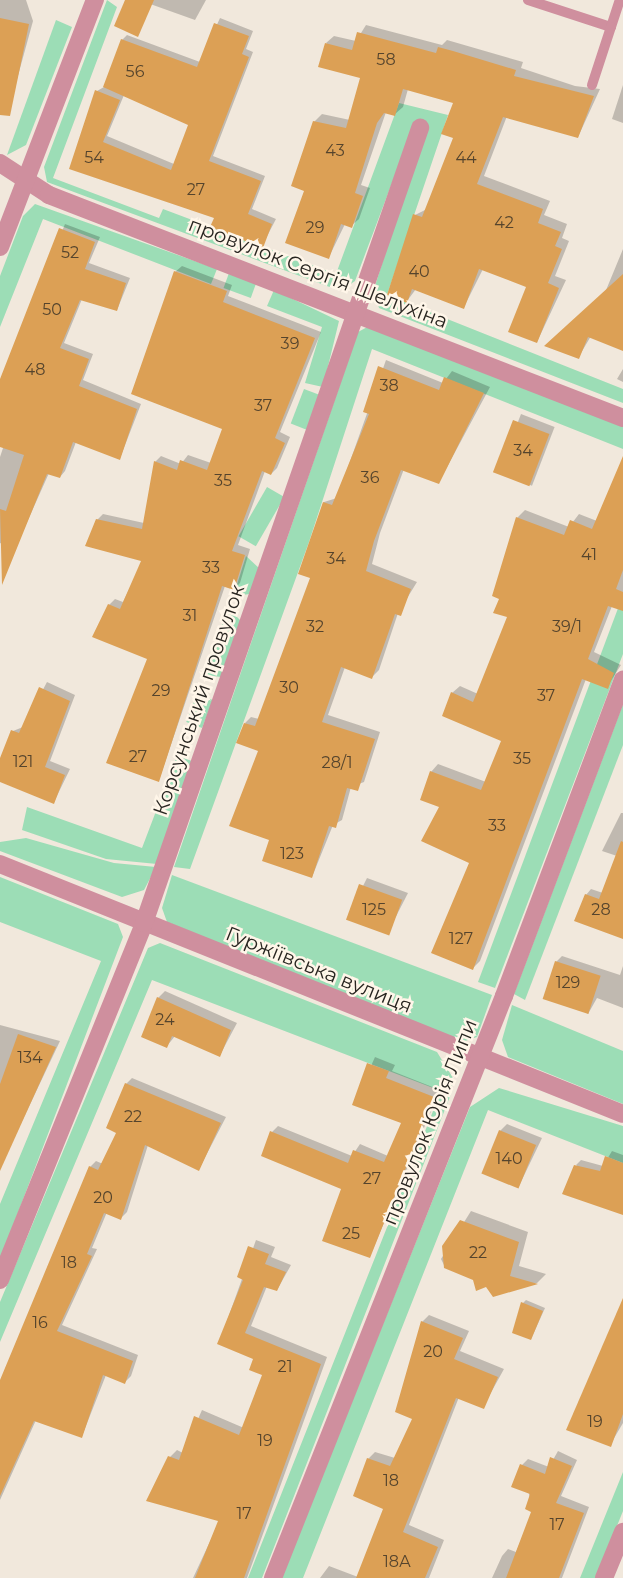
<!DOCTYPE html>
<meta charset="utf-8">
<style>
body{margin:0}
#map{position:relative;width:623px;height:1578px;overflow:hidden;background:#f1e8dc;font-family:Montserrat,sans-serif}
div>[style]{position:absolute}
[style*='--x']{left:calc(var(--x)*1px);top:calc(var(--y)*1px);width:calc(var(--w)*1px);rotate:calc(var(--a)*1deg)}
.green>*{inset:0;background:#9cddb6;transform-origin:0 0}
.shadow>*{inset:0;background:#0003;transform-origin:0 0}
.building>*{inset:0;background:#dca055;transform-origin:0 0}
.lane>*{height:10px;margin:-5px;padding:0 5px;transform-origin:5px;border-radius:5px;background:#cf8f9e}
.street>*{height:18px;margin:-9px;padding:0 9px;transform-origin:9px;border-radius:9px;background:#cf8f9e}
span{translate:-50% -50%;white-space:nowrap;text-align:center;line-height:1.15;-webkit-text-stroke:5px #fff6e9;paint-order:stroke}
.number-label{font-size:16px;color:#55442d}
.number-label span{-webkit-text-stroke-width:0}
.street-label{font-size:20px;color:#282520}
</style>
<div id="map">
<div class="green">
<i style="clip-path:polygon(107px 0,117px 7px,53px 178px,159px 218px,163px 209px,336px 274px,399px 103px,448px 115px,387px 295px,623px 389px,623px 403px,379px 308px,374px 289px,426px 126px,415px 122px,355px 281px,346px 287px,335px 289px,47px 182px,44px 167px)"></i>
<i style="clip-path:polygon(56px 20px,72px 27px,26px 145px,7px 155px)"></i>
<i style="clip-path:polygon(35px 204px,217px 269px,211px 284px,43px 219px,0 327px,0 276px,23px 216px)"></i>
<i style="left:229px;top:273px;width:29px;height:16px;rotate:20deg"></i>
<i style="clip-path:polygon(274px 290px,339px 321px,323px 387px,305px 383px,322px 327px,267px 306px)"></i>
<i style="clip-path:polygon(373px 324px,623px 427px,623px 449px,372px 349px,309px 542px,190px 869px,174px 867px,358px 332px)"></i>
<i style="left:304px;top:389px;width:17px;height:37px;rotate:21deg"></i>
<i style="left:267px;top:487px;width:20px;height:57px;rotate:30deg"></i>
<i style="clip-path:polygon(246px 556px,259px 568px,250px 594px,242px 595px,234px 594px)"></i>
<i style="clip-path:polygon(623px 595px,623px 654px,495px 988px,478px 982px)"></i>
<i style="clip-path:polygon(228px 608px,241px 621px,221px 677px,205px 675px)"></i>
<i style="left:197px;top:694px;width:17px;height:30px;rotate:21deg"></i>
<i style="clip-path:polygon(623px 704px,623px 745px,525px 1000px,514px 994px)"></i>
<i style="clip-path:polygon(177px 756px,192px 761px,157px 864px,106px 859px,22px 830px,27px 807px,142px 848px)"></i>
<i style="clip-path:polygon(26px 838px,114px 863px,156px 867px,144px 890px,122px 897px,0 851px,0 842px)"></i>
<i style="clip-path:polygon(172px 875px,492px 995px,477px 1037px,462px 1042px,167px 922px,162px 908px)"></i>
<i style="clip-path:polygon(0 877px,118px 924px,123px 937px,0 1260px,0 1204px,101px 961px,0 922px)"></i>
<i style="clip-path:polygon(160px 943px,437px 1052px,453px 1078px,451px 1094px,262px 1578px,248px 1578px,441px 1091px,152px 980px,0 1342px,0 1302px,148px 948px)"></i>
<i style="clip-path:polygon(512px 1005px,623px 1051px,623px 1104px,508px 1057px,502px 1040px)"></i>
<i style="clip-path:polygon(499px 1088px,623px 1126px,623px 1163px,488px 1110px,303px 1578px,281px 1578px,470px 1107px)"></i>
<i style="clip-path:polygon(623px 1472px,623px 1511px,596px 1578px,580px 1578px)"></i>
</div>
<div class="shadow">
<i style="clip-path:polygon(0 0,26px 0,33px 21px,8px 112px,0 110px)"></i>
<i style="clip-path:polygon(139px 0,206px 0,195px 20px)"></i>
<i style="clip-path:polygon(evenodd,220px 18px,253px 31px,246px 49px,253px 52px,213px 156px,265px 176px,252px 209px,276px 219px,262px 246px,216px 217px,71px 168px,97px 91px,104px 87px,122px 40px,127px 35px,200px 62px,220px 18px,124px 95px,190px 124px,174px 164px,107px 136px,124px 95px)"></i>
<i style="clip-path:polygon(366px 25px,442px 45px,447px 40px,523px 62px,521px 68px,575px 86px,600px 89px,578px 137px,507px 116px,484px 176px,550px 201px,544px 215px,567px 224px,562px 238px,569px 241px,555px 276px,566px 280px,537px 342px,527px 286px,483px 269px,464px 307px,416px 289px,407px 301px,415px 215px,427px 209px,455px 137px,455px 102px,408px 89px,403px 107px,395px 114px,386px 112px,361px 185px,370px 188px,359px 219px,351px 226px,345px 224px,329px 257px,305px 190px,314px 122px,322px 114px,350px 120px,361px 77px,326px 43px,334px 36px,356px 41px)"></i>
<i style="clip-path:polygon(623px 85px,623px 123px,612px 119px)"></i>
<i style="clip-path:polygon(65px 224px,100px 237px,89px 263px,130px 278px,117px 310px,82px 299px,64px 343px,93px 354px,83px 380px,141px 404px,120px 458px,76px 442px,65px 471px,60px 477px,49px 473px,15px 549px,0 543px,0 457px,7px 436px,0 433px,0 381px)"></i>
<i style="clip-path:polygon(623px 249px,623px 349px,591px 336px,578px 358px)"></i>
<i style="clip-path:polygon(182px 266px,232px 285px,228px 296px,321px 332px,280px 432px,290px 437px,277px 468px,271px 474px,265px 471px,238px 545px,250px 549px,240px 583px,234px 589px,225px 586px,159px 780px,148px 658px,109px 605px,115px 599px,123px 602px,143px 560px,97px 520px,103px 514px,144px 523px,155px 462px,161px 456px,181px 464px,188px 455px,211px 463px,224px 428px,175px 272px)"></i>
<i style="clip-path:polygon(386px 360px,443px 383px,452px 371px,490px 387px,439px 482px,404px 469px,380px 533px,372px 564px,417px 582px,398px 613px,379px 670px,372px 677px,345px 667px,328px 715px,380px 732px,364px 782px,351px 787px,342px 820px,333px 825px,312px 877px,271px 839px,260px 750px,245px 723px,251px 717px,259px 719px,312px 577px,324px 502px,337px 498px)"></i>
<i style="clip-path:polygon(623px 369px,623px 382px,617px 379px)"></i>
<i style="left:521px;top:414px;width:36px;height:63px;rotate:21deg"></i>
<i style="clip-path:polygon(623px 461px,623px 610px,612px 606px,594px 652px,621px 665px,607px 687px,586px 679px,480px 961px,473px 968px,471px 862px,441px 806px,431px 772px,438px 764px,486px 782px,503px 740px,452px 693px,460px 686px,478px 694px,508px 616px,500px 599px,517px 518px,525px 510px,569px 527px,579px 514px,597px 521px)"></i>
<i style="clip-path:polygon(47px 682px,75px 695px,50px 761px,70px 769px,54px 802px,0 780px,0 762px,13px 731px,23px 727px)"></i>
<i style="clip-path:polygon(621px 813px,623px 813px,623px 938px,586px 895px,591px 889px,603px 893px,617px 856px,602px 851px)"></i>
<i style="clip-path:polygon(367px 878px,408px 893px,387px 934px,347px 918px)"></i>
<i style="clip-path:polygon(562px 956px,620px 975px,623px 966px,623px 1008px,597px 998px,588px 1014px,556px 962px)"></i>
<i style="clip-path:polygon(165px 991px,237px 1023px,220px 1055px,175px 1036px,167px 1046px,158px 998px)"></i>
<i style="clip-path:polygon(0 1025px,60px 1041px,6px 1155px,0 1152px)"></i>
<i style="clip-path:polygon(375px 1057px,395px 1065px,392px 1071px,440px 1090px,370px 1256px,343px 1188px,272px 1132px,278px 1126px,352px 1156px,360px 1144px,388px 1156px,403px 1122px,354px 1104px)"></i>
<i style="clip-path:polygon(132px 1078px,226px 1117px,199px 1169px,148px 1145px,127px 1212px,121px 1218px,107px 1212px,92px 1248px,97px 1249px,62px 1325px,138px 1355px,131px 1376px,125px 1382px,106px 1375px,82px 1436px,36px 1420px,0 1500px,0 1382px,90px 1167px,96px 1161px,103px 1164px,118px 1132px,126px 1084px)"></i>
<i style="clip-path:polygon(507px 1124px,542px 1138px,519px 1186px,500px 1131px)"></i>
<i style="clip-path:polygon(612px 1151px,623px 1155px,623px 1207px,576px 1165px,581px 1160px,603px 1166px)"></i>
<i style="clip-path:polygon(471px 1211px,528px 1232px,519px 1266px,546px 1274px,537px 1283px,493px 1295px,487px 1285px,445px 1267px,441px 1259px)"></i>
<i style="clip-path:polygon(256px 1240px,275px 1247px,271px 1257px,291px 1265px,277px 1290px,267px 1286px,251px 1326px,327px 1357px,247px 1578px,193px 1578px,220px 1520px,170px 1457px,177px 1450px,183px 1453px,202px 1410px,244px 1428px,264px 1374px,255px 1358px,219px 1343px)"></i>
<i style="clip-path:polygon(526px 1300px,545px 1308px,531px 1339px,523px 1303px)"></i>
<i style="clip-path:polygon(429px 1315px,469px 1331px,460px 1351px,504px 1369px,483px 1407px,459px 1397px,409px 1525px,444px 1540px,429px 1578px,320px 1578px,329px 1566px,358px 1577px,385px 1508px,368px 1459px,375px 1452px,395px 1458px,414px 1418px,422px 1322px)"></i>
<i style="clip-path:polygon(623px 1321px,623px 1423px,610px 1445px)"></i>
<i style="clip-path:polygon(558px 1451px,577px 1460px,561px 1496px,589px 1507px,562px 1578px,492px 1578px,502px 1556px,508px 1549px,516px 1552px,533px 1511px,522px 1465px,528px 1459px,549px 1467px)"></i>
</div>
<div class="building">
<i style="clip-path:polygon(125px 0,154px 0,138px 37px,114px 26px)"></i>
<i style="clip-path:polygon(0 18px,29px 24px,10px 116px,0 115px)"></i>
<i style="clip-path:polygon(214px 23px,249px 36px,242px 54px,249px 57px,209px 161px,261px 181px,248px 214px,272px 224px,263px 248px,210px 227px,214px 218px,69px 169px,95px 90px,120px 100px,103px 142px,171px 170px,188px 125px,103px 87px,121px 39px,197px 67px)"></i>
<i style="clip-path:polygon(357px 32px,436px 53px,438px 47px,453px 51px,516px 70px,514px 76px,594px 96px,578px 138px,503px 117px,477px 184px,543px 209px,538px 223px,561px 232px,555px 246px,562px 249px,548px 283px,559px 288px,537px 343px,508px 332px,526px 287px,479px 269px,464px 309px,412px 289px,407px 303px,387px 295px,413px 214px,422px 217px,453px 138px,441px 134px,453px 103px,403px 89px,395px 116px,384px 113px,377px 123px,355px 193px,363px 196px,352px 228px,341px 224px,329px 259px,285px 243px,304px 191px,291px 186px,313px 121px,346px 128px,360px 78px,318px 67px,325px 43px,352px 50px)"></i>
<i style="clip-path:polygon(59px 228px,95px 242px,85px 269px,126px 283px,117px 311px,80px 300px,60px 348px,89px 359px,79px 386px,137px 409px,120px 460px,73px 442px,60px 478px,47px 474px,2px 585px,0 509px,6px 511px,24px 455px,0 447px,0 379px)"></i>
<i style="clip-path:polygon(174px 271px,227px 291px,223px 302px,315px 338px,275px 438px,285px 443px,271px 475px,262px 471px,232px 551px,245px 555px,234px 590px,222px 586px,159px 782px,106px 763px,147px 659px,92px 637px,108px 604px,120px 609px,141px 561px,85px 546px,96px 519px,142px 529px,154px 461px,177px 470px,180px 460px,207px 470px,222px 429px,131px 394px)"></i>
<i style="clip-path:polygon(623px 274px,623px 351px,588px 337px,579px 359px,544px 346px)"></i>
<i style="clip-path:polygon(378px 366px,439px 390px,444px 377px,484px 393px,439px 484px,401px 470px,374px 541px,366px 571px,411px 589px,401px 616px,395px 614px,372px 679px,341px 667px,322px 722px,375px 739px,358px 791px,347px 788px,336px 828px,329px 826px,312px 878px,262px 861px,269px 840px,229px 826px,258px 751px,236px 743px,244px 723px,255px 726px,310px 578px,298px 574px,323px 502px,332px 505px,369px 414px,363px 412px)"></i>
<i style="left:513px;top:420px;width:39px;height:56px;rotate:21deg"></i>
<i style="clip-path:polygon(623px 456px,623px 570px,616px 589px,623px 592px,623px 611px,608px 606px,588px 659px,614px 673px,608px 689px,582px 679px,473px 970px,431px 953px,469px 863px,421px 841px,439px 807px,420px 800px,430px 771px,481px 790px,501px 741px,442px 716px,451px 692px,473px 702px,507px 617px,493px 613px,499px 599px,492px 596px,516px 517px,564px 535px,570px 520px,592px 529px)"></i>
<i style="clip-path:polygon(39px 687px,70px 701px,45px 767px,65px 775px,54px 804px,0 782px,0 758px,11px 730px,19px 733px)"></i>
<i style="clip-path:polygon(621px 841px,623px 842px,623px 939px,574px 921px,585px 894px,599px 899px)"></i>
<i style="left:359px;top:884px;width:46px;height:38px;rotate:20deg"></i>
<i style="left:555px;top:961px;width:48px;height:40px;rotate:18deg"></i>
<i style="clip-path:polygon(157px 997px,231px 1030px,220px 1057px,172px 1036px,167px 1048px,141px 1037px)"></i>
<i style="clip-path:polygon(18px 1034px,56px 1047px,0 1171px,0 1084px)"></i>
<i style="clip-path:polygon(367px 1063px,389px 1071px,386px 1078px,434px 1097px,370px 1258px,322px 1241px,341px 1189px,261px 1156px,270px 1131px,348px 1163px,353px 1150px,384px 1162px,401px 1123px,352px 1105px)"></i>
<i style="clip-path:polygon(125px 1083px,221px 1123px,199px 1171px,145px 1145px,121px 1220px,104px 1213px,87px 1254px,92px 1256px,57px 1331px,133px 1361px,125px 1384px,103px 1375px,82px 1438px,34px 1421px,0 1496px,0 1380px,89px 1166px,98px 1170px,116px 1133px,106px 1128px)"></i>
<i style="left:499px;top:1130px;width:40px;height:47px;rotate:22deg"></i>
<i style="clip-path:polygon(605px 1156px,623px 1163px,623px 1215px,562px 1194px,574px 1165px,600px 1171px)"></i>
<i style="clip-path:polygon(460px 1220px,519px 1242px,510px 1276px,538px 1284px,493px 1297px,486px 1287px,476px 1291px,473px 1280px,444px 1268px,442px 1246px)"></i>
<i style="clip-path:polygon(248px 1246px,269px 1254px,265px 1264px,286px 1272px,277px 1291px,264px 1287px,245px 1333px,321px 1364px,244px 1578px,195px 1578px,218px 1521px,146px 1501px,168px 1456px,179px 1460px,194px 1416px,239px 1435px,262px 1375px,249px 1370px,253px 1359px,217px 1344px,243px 1280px,237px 1277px)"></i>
<i style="clip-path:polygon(623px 1298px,623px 1414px,611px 1447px,566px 1430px)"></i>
<i style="clip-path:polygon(521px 1302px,543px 1311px,531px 1340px,512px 1333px)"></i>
<i style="clip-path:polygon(421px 1321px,463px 1338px,454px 1359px,498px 1377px,484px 1409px,456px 1398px,403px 1532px,438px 1547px,425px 1578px,356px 1578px,383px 1509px,353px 1496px,367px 1458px,390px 1466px,412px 1419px,395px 1412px)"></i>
<i style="clip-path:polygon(550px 1457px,572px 1466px,556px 1503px,584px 1513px,559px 1578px,506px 1578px,531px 1512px,525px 1509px,530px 1494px,511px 1487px,520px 1464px,545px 1474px)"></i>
</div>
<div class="lane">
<i style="--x:528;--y:0;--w:87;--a:18"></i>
<i style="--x:611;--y:27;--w:28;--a:-72"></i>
<i style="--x:592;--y:85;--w:61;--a:-71.9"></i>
</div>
<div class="street">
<i style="--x:0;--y:163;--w:59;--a:33.1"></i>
<i style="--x:49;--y:195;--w:616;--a:21.23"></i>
<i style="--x:0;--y:247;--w:265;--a:-69"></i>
<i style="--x:0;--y:864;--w:671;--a:21.86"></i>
<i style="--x:0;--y:1280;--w:385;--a:-68"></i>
<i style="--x:144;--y:923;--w:842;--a:-70.85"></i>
<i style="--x:273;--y:1578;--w:626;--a:-68.35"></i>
<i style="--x:504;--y:996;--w:338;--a:-69.4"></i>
<i style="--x:604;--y:1578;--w:50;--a:-67.6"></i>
</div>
<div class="number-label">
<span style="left:386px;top:60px">58</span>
<span style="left:135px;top:72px">56</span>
<span style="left:335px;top:151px">43</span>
<span style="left:94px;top:158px">54</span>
<span style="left:466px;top:158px">44</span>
<span style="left:196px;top:190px">27</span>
<span style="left:504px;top:223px">42</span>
<span style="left:315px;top:228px">29</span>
<span style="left:70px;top:253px">52</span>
<span style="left:419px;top:272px">40</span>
<span style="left:52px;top:310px">50</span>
<span style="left:290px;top:344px">39</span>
<span style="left:35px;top:370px">48</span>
<span style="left:389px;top:386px">38</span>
<span style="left:263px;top:406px">37</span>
<span style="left:523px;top:451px">34</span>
<span style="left:370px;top:478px">36</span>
<span style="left:223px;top:481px">35</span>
<span style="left:589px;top:555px">41</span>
<span style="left:336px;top:559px">34</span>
<span style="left:211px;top:568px">33</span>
<span style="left:190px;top:616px">31</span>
<span style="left:315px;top:627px">32</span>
<span style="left:567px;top:627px">39/1</span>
<span style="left:289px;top:688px">30</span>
<span style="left:161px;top:691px">29</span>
<span style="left:546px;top:696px">37</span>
<span style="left:138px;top:757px">27</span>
<span style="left:522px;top:759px">35</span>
<span style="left:23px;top:762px">121</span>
<span style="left:337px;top:763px">28/1</span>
<span style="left:497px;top:826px">33</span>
<span style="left:292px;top:854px">123</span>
<span style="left:374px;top:910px">125</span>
<span style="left:601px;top:910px">28</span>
<span style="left:461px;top:939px">127</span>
<span style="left:568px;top:983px">129</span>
<span style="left:165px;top:1020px">24</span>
<span style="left:30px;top:1058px">134</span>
<span style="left:133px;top:1117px">22</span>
<span style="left:509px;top:1159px">140</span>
<span style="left:372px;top:1179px">27</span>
<span style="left:103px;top:1198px">20</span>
<span style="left:351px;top:1234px">25</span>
<span style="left:478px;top:1253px">22</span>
<span style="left:69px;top:1263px">18</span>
<span style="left:40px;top:1323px">16</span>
<span style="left:433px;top:1352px">20</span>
<span style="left:285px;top:1367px">21</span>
<span style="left:595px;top:1422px">19</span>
<span style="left:265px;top:1441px">19</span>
<span style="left:391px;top:1481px">18</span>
<span style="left:244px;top:1514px">17</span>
<span style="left:557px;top:1525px">17</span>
<span style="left:397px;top:1562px">18А</span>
</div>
<div class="street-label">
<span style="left:318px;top:273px;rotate:21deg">провулок Сергія Шелухіна</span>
<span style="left:199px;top:700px;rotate:-71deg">Корсунський провулок</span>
<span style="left:319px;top:970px;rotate:22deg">Гуржіївська вулиця</span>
<span style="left:430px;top:1122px;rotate:-68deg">провулок Юрія Липи</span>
</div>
</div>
